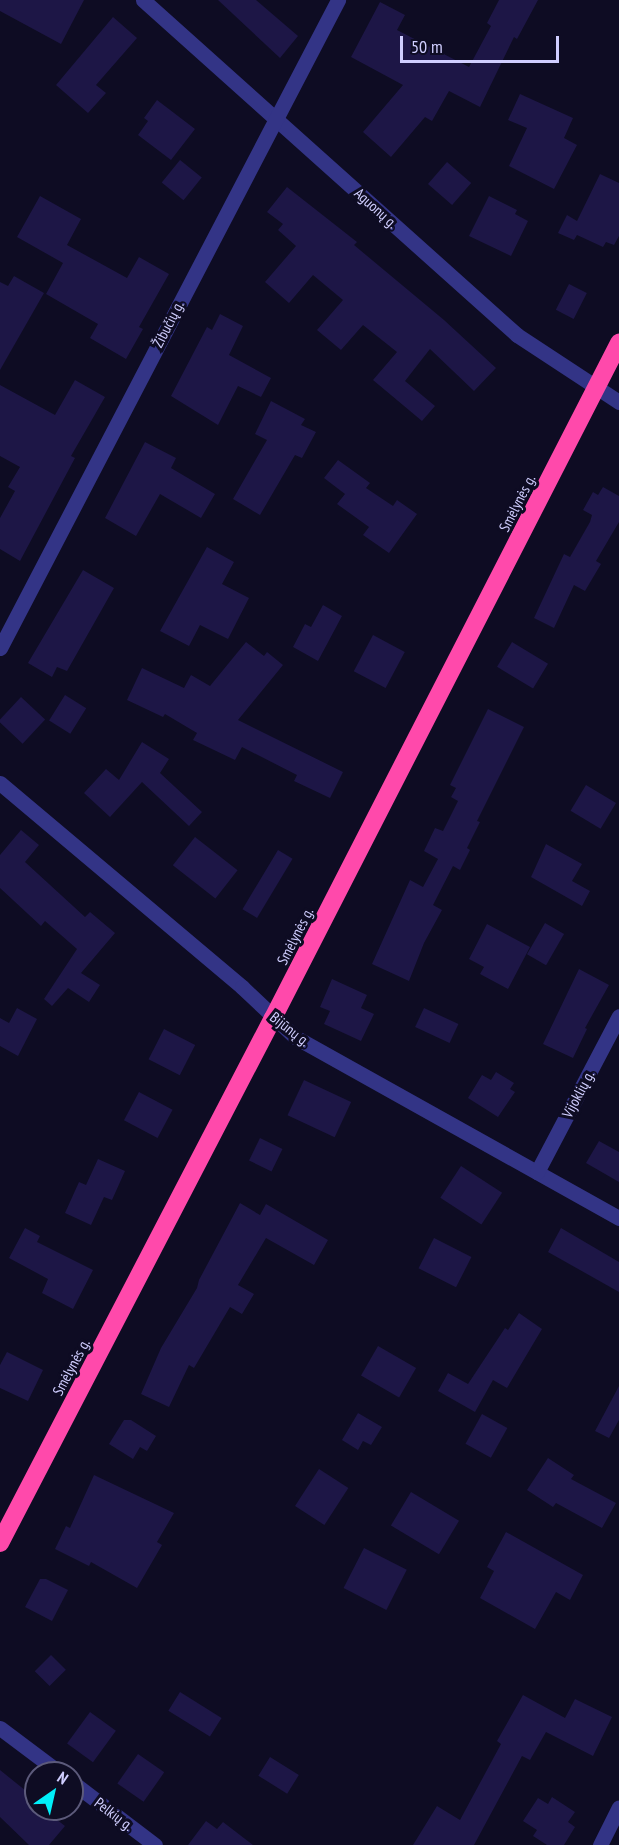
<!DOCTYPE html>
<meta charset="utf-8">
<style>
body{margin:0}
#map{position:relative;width:619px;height:1845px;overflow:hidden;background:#0e0c23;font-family:"PT Sans Narrow",sans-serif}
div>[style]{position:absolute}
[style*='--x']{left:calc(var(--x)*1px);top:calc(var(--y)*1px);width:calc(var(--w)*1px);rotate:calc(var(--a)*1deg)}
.building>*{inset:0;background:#1d1646;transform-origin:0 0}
.street>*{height:15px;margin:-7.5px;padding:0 7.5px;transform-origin:7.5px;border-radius:7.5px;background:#333486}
.highway>*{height:18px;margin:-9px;padding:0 9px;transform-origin:9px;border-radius:9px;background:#ff49ab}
span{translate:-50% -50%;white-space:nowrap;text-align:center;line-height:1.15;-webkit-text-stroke:6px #0e0c23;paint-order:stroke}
.street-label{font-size:15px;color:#d0ceff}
.north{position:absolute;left:24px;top:1761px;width:60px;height:60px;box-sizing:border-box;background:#0e0c23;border:2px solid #5c5a7b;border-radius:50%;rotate:34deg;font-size:16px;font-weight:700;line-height:24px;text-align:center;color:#d0ceff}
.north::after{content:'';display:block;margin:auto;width:21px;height:27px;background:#00eff9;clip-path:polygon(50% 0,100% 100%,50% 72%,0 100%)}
.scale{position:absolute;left:400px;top:36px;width:159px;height:27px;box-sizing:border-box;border:3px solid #d0ceff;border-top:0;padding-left:8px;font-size:18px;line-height:21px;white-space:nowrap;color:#d0ceff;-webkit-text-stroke:4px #0e0c23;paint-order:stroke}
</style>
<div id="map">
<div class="building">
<i style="clip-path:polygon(0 0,84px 0,61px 44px,0 11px)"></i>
<i style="clip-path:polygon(218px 0,256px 0,298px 36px,280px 58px)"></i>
<i style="clip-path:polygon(499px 0,538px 0,517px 39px,514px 37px,480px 107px,449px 91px,432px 121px,425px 117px,391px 157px,363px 132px,403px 85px,351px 57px,380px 2px,405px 15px,397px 30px,469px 67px,491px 26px,487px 23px)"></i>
<i style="clip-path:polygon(113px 17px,137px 38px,96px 85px,106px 93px,88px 113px,56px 85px)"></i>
<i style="clip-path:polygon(520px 94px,573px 118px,564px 138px,577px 145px,554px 189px,509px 166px,527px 128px,508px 120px)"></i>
<i style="clip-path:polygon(157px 100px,195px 129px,171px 160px,138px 135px,148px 121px,144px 118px)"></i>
<i style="left:180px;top:160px;width:28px;height:29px;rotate:39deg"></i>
<i style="left:447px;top:162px;width:32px;height:29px;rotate:41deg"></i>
<i style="clip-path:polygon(600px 174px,619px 183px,619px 236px,614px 245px,606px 242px,603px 247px,577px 235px,574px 240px,558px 233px,567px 215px,577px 221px)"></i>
<i style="clip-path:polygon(287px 187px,357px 242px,354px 245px,444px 320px,496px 368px,474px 391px,430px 349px,405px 381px,435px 406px,422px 421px,373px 380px,397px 352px,363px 325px,341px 350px,317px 330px,343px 300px,313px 275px,289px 303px,265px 282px,296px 246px,278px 230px,283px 224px,267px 212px)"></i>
<i style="clip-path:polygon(40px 196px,81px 219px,67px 245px,127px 278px,139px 257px,169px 274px,139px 327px,143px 329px,126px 359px,90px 338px,98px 324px,46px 294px,63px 263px,17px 237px)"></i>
<i style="clip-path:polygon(489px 196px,517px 210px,515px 214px,528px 221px,511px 256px,469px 236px)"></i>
<i style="clip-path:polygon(14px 276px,44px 293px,0 370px,0 282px,8px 286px)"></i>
<i style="left:569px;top:284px;width:20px;height:29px;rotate:27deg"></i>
<i style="clip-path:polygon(220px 314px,243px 326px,229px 355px,271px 378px,261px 397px,238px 386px,218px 425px,171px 396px,207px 327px,212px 330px)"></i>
<i style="clip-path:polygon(75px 380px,105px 397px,71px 456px,75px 458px,20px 561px,0 549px,0 518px,15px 491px,8px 487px,20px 467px,0 456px,0 385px,55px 415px)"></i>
<i style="clip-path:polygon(271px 401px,305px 419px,301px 425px,316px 432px,302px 458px,295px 455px,260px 515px,233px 499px,267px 440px,255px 434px)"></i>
<i style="clip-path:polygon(145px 442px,176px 458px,171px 468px,215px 494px,201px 518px,160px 494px,136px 536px,105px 518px)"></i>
<i style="clip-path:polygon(338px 460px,370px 483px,366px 488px,393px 506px,397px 500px,417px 514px,389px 553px,363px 535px,369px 527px,337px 504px,345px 494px,324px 478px)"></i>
<i style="clip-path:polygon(603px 487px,619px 496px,619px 522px,596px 561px,601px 564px,585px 591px,574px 585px,554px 628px,534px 618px,564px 554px,570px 557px,590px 522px,592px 515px,583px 510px,593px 492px,598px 495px)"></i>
<i style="clip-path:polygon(207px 547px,234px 562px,222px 584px,249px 598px,228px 639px,200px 625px,189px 646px,160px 631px)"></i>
<i style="clip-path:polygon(83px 570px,114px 588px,67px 671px,57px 667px,52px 677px,28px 663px)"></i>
<i style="clip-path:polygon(323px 605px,342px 616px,318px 661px,293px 647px,305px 624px,311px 627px)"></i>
<i style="left:373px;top:635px;width:36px;height:41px;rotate:28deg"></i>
<i style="clip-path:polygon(246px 642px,264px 656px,267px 652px,283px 665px,238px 720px,343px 772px,330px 798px,294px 781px,297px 775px,242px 747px,235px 760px,193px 740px,197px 733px,165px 714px,163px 717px,127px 700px,142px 668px,184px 688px,191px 675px,210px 686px)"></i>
<i style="left:512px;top:642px;width:42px;height:29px;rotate:31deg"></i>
<i style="left:65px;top:695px;width:25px;height:30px;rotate:32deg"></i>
<i style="left:21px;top:697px;width:33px;height:33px;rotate:43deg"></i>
<i style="clip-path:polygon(488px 709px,524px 727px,477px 821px,480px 822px,467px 848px,470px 850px,460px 870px,453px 866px,433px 905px,442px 910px,424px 943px,409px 981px,372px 964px,410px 880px,423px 887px,438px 859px,424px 851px,435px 828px,443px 831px,458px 801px,451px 797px,456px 788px,450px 785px)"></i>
<i style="clip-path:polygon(142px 742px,169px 759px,160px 773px,202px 812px,189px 826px,142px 782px,110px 817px,84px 793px,106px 769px,119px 780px)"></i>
<i style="left:586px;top:785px;width:35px;height:30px;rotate:31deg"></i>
<i style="clip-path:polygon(21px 830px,39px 845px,25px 862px,85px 917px,90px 912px,115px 933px,81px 973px,100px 985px,89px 1002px,68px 988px,52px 1006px,44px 999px,77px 949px,45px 921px,41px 926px,0 888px,0 855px)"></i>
<i style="left:195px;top:837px;width:54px;height:36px;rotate:38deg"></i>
<i style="clip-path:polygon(546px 844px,582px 864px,572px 881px,590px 891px,582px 906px,531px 877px)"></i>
<i style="left:278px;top:850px;width:17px;height:69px;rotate:31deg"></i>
<i style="left:545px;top:923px;width:22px;height:36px;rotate:30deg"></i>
<i style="clip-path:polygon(487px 924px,530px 947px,508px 989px,480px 974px,484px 967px,469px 959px)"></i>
<i style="clip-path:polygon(579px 969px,609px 985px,585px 1028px,587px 1029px,573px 1058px,543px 1044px)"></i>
<i style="clip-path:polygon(332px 979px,367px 995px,361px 1008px,374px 1014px,361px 1041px,324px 1024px,330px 1011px,320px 1007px)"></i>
<i style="clip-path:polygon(17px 1008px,37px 1019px,18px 1056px,0 1046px,0 1018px,9px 1023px)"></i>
<i style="left:424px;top:1008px;width:38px;height:21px;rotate:25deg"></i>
<i style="left:164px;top:1029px;width:35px;height:34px;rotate:27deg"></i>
<i style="clip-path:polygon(496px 1072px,514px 1083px,510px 1089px,515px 1092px,498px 1117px,468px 1098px,482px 1075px,491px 1080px)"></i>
<i style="left:304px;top:1080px;width:52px;height:39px;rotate:25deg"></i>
<i style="left:139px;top:1092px;width:38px;height:32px;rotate:28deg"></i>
<i style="left:260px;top:1138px;width:25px;height:25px;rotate:26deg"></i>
<i style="clip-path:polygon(599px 1141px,619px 1152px,619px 1182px,586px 1163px)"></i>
<i style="clip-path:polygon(98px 1159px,125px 1171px,112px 1200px,104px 1197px,91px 1225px,65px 1213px,79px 1182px,86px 1185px)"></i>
<i style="left:461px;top:1166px;width:49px;height:38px;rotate:33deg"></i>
<i style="clip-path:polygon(240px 1203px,260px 1215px,266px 1204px,328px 1240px,314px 1265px,266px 1238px,238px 1285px,254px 1294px,242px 1314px,230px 1307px,194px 1368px,189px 1365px,169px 1407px,141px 1394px,161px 1348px,197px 1288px,199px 1280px)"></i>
<i style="clip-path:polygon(25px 1228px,40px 1236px,37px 1242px,93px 1270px,73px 1309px,42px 1293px,48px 1279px,9px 1258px)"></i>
<i style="clip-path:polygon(561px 1228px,619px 1262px,619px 1292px,548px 1252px)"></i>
<i style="left:434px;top:1238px;width:42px;height:34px;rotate:27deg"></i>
<i style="clip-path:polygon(519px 1313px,542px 1329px,507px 1388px,493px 1380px,475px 1412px,438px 1391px,448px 1373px,468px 1384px,505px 1328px,508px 1330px)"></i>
<i style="left:378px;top:1346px;width:44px;height:34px;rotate:30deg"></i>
<i style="clip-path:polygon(7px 1352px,43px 1370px,28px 1401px,0 1388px,0 1365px)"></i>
<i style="clip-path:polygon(619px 1386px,619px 1420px,609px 1438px,595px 1431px)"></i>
<i style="clip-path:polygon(358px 1413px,382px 1427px,371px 1445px,363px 1441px,358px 1450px,342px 1440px)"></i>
<i style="left:482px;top:1414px;width:29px;height:34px;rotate:29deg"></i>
<i style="clip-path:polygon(124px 1420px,131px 1420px,156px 1436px,147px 1451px,140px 1447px,133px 1459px,109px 1444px)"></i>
<i style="clip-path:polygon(548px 1458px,574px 1475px,571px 1479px,616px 1503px,602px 1528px,556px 1503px,553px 1507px,527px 1490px)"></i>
<i style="left:319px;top:1469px;width:35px;height:44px;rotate:33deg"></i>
<i style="clip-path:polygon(94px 1475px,174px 1513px,157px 1542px,162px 1545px,137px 1588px,91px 1562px,89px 1566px,55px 1549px,66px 1526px,70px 1528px)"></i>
<i style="left:411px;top:1492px;width:56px;height:39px;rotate:31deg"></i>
<i style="clip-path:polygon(506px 1532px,583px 1575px,570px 1600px,556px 1592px,535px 1629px,480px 1598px,494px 1571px,487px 1567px)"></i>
<i style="left:364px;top:1548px;width:48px;height:45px;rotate:27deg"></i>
<i style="clip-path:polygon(40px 1579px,46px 1579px,68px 1590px,52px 1621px,25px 1607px)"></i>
<i style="left:51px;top:1655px;width:21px;height:23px;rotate:45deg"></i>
<i style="left:180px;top:1692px;width:49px;height:22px;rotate:32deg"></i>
<i style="clip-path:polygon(523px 1695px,565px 1718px,575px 1699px,612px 1717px,593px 1756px,546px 1732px,530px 1760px,522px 1756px,474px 1845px,413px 1845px,437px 1806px,460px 1820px,501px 1744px,497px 1741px)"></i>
<i style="left:90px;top:1712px;width:32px;height:39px;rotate:36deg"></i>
<i style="left:138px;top:1754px;width:32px;height:36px;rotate:35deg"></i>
<i style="left:270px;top:1757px;width:34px;height:22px;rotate:32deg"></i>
<i style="clip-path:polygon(0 1770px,36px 1799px,36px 1809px,43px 1809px,65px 1826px,49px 1845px,29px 1845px,0 1817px)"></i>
<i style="clip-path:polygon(552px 1797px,575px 1812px,568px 1822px,575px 1827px,564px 1845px,547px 1845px,533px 1836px,537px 1830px,523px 1821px,538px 1798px,548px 1804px)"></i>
<i style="clip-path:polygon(206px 1821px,217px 1829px,223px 1822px,253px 1845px,188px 1845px)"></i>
</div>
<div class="street">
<i style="--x:143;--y:0;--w:502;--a:41.85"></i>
<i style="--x:517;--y:335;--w:122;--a:33.3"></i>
<i style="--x:0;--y:648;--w:731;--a:-62.45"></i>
<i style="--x:0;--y:783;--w:317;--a:40.1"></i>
<i style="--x:242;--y:987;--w:73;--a:43.3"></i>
<i style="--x:295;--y:1037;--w:371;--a:29.2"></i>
<i style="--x:537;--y:1172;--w:176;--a:-62.3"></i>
<i style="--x:0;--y:1728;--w:75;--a:36.9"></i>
<i style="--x:72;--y:1782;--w:104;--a:37.2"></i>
<i style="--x:600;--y:1845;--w:42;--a:-63.4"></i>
</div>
<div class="highway">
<i style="--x:0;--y:1543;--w:592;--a:-62.53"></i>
<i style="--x:273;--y:1018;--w:759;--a:-62.86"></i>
</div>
<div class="street-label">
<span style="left:376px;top:208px;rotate:42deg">Aguonų g.</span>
<span style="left:168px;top:324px;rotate:-63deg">Žibučių g.</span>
<span style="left:517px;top:503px;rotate:-63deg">Smėlynės g.</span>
<span style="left:295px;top:936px;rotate:-63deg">Smėlynės g.</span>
<span style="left:290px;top:1029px;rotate:38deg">Bijūnų g.</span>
<span style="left:578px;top:1094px;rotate:-62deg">Vijoklių g.</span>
<span style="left:71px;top:1367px;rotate:-62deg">Smėlynės g.</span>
<span style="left:114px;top:1814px;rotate:37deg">Pelkių g.</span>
</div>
<div class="north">N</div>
<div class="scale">50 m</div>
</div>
